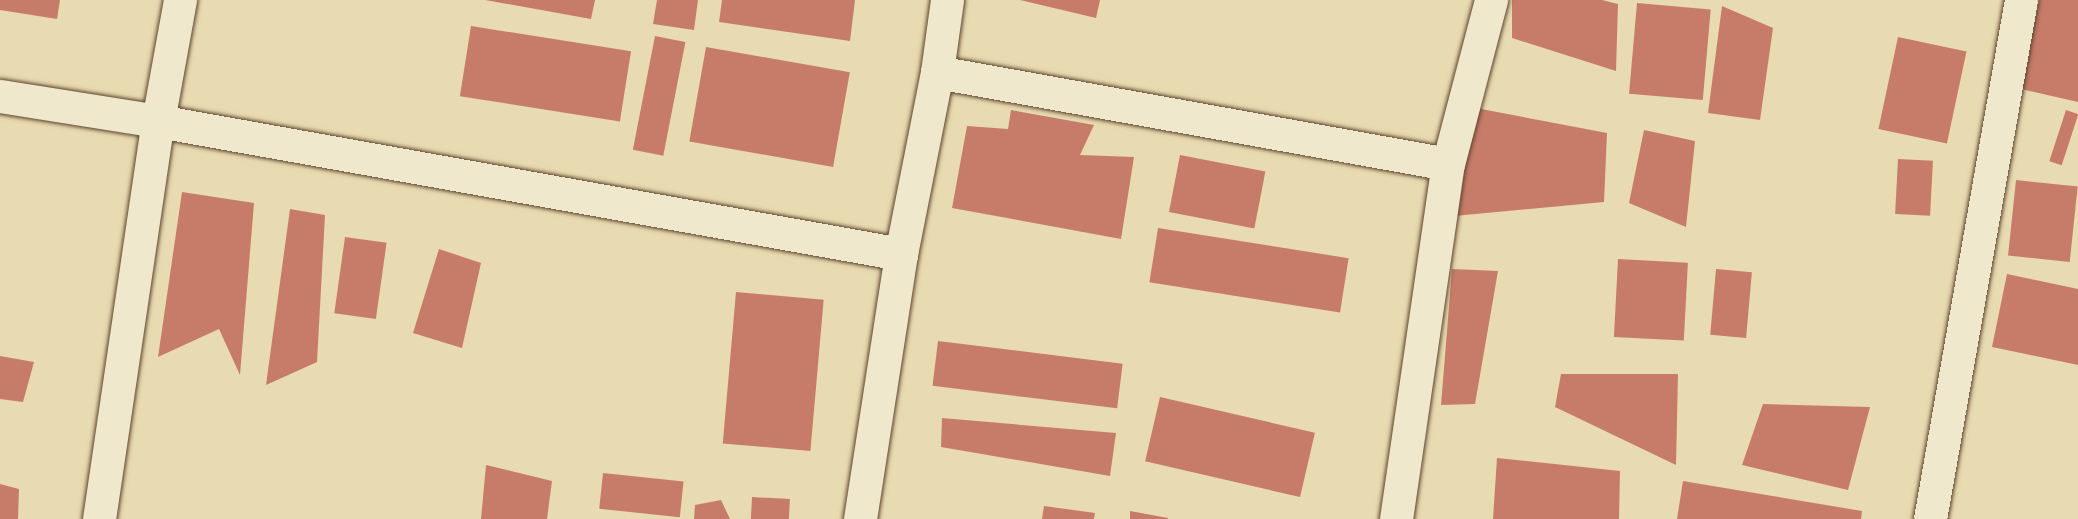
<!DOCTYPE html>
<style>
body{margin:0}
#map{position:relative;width:2078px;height:519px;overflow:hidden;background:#e8dbb1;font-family:Alegreya,serif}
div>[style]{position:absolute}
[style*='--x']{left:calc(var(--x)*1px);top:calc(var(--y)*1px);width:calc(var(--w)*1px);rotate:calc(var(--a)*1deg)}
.building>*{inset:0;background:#c77c6a;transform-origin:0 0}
.roads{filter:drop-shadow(0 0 2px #5d442c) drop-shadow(0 0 2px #5d442c)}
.minor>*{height:33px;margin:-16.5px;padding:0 16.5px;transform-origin:16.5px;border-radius:16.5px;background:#f0e8cc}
span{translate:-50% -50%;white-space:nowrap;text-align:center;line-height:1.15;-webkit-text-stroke:6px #f0e8cc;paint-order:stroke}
</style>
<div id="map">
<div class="building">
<i style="clip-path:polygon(0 0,60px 0,57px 19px,0 10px)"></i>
<i style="clip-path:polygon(485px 0,595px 0,591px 19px)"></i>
<i style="clip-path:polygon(657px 0,698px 0,694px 30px,653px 24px)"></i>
<i style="clip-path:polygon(722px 0,855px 0,850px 41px,719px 22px)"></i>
<i style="clip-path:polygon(1020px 0,1100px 0,1096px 18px)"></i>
<i style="clip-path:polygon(1512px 0,1602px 0,1618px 4px,1616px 71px,1512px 38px)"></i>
<i style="clip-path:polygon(2039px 0,2078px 0,2078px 102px,2021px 89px)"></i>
<i style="left:1637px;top:3px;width:74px;height:91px;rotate:5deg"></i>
<i style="clip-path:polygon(1722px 6px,1773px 28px,1760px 120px,1708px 113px)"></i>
<i style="left:471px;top:26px;width:162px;height:71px;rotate:9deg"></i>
<i style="left:655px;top:36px;width:31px;height:116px;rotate:11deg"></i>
<i style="left:1898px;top:37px;width:70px;height:94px;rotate:12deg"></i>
<i style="left:706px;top:47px;width:146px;height:96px;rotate:10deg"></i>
<i style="clip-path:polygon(1476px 108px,1607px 133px,1604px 202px,1454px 216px)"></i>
<i style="clip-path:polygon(1011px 110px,1094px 125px,1080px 155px,1134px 157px,1121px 239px,952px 208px,967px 126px,1008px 129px)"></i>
<i style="left:2066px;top:110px;width:13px;height:54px;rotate:18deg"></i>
<i style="clip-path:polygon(1644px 130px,1695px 141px,1686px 227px,1629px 203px)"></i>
<i style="left:1180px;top:155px;width:87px;height:58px;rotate:11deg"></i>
<i style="left:1898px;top:159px;width:35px;height:55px;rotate:3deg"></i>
<i style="left:2016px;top:180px;width:62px;height:76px;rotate:6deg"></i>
<i style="clip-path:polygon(182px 192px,254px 203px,240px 375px,219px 329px,158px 357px)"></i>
<i style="clip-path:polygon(290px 209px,325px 215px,317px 362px,266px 385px)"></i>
<i style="left:1158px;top:228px;width:193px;height:55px;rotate:9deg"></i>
<i style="left:345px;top:237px;width:42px;height:77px;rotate:8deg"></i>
<i style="clip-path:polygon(439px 249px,481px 263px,462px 348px,413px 333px)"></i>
<i style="left:1618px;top:259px;width:70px;height:78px;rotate:3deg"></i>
<i style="clip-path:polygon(1452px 269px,1498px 271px,1475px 404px,1441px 405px)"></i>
<i style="left:1716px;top:269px;width:36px;height:66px;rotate:5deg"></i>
<i style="clip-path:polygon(2007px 274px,2078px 289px,2078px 365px,1992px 347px)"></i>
<i style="left:736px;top:292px;width:88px;height:152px;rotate:5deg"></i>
<i style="left:938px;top:341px;width:186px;height:45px;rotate:7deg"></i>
<i style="clip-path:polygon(0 356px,34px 362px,23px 402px,0 399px)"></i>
<i style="clip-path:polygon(1561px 374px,1678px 374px,1676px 465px,1555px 407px)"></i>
<i style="left:1160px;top:397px;width:159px;height:66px;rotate:13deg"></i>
<i style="clip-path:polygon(1763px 404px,1870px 407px,1848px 490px,1742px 465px)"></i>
<i style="clip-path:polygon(942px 418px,1116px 433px,1110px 476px,941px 447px)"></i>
<i style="clip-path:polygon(1497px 458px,1620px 471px,1619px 519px,1493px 519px)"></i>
<i style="clip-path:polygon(486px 465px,552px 481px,547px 519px,481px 519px)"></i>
<i style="left:603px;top:473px;width:81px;height:36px;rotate:6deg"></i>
<i style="clip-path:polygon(1683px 481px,1862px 511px,1861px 519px,1677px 519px)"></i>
<i style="clip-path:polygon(0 484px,19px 489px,18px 519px,0 519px)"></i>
<i style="left:752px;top:497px;width:38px;height:22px;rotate:3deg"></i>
<i style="clip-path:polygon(721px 500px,730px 519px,694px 519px,695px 505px)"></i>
<i style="clip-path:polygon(1044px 506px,1095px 513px,1094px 519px,1042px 519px)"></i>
<i style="clip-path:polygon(1130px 511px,1168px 518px,1168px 519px,1130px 519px)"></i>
</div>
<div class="roads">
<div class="minor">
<i style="--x:937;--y:72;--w:519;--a:10.21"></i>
<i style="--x:0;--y:96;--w:160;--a:9"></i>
<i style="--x:158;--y:121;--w:755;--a:10.15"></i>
<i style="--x:99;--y:519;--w:402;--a:-81.6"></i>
<i style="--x:158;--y:121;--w:123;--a:-79.7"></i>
<i style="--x:860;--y:519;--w:268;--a:-81.2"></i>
<i style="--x:901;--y:254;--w:186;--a:-78.8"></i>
<i style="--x:937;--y:72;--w:73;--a:-82.1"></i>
<i style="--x:1396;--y:519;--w:359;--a:-81.7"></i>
<i style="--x:1448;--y:164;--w:170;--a:-75.3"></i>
<i style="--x:1930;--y:519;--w:527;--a:-80.06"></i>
</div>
</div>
</div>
